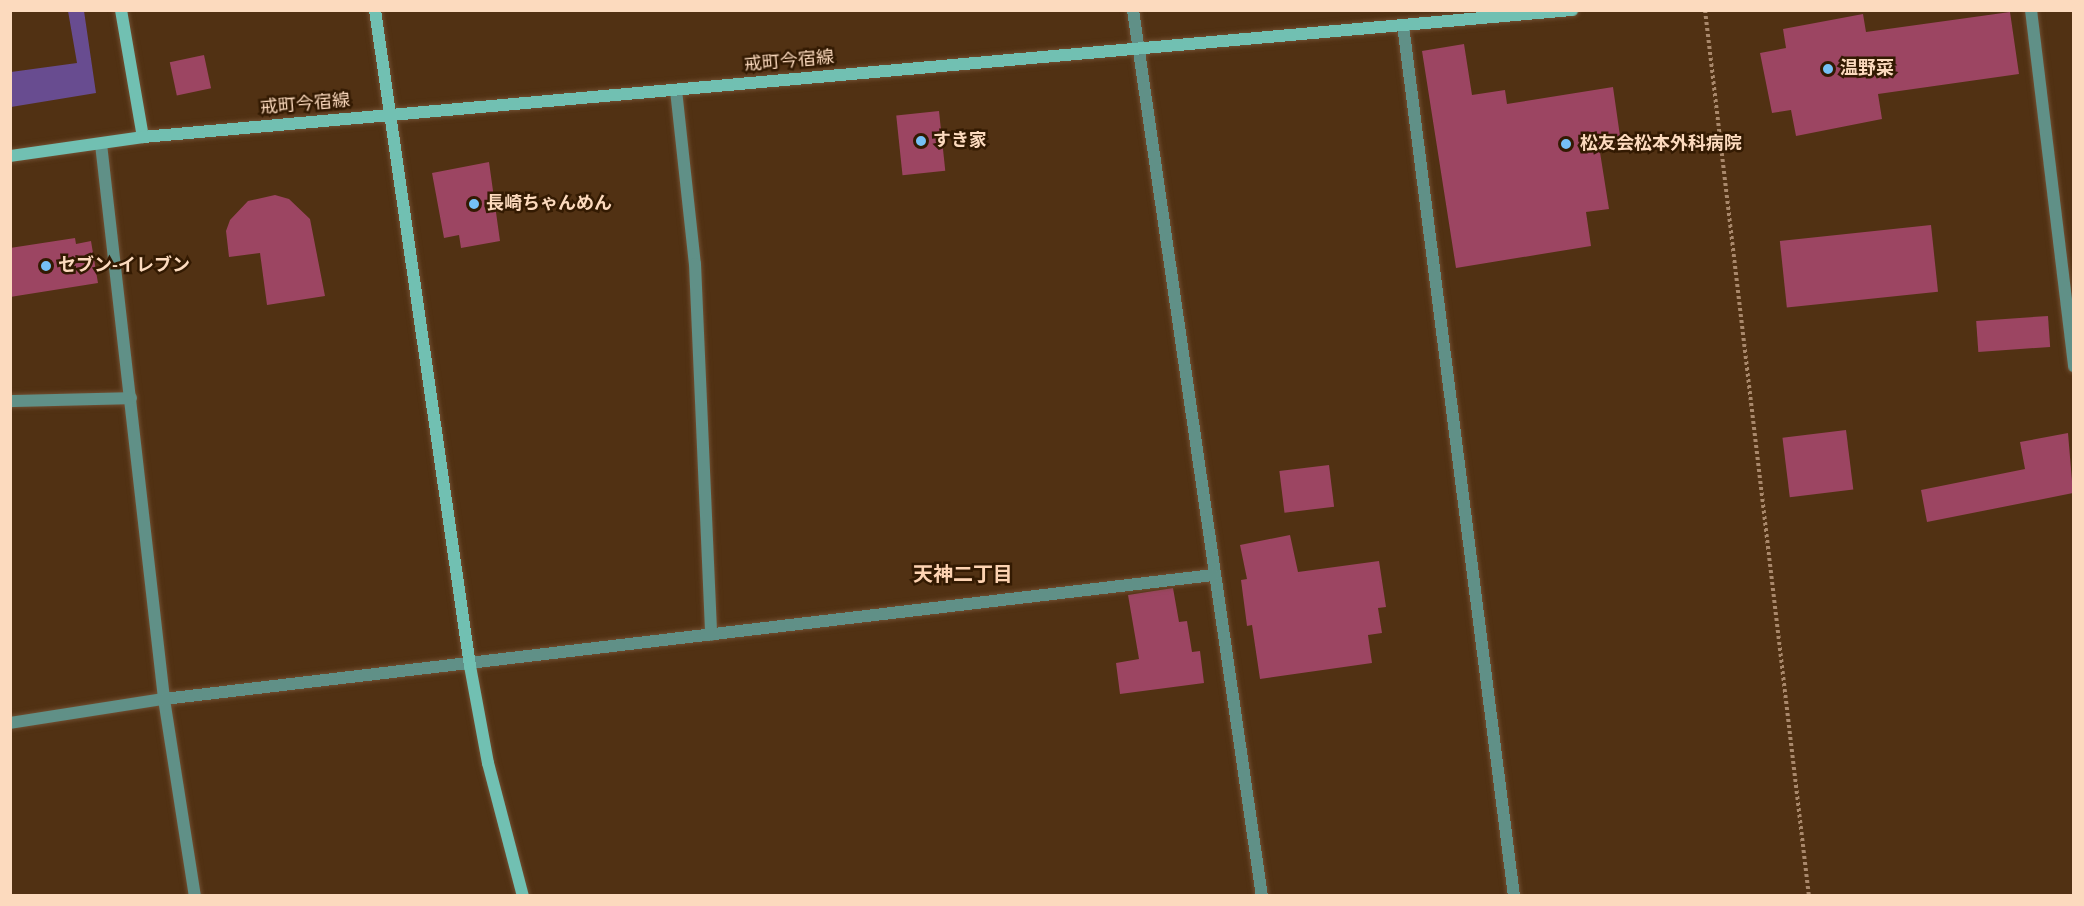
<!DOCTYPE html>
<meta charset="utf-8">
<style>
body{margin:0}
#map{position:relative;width:2084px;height:906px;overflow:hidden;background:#513113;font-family:"Source Sans 3","Noto Sans JP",sans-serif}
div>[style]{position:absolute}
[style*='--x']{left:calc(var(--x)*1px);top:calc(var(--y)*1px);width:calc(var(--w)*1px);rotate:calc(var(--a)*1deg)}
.green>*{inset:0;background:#684c90}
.building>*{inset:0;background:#9c4562;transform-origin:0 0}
.path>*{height:4px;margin-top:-2px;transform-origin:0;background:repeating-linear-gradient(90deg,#aa896c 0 3px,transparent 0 6px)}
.roads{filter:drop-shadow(0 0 2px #704f32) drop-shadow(0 0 2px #704f32)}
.street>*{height:12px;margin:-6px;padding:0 6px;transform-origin:6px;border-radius:6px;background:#609087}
.secondary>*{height:12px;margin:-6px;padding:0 6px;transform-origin:6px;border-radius:6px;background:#71c0b2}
.dots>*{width:16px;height:16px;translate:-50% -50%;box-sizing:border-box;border:3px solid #331a02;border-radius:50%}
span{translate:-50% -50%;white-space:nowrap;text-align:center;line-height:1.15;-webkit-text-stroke:5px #331a02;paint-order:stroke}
.street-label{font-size:18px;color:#fcdabe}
.poi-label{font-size:18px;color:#fcdabe;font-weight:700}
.left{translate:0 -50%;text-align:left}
.neighbourhood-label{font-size:20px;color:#fdd3b2;font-weight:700}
.frame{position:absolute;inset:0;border:12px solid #fcdabe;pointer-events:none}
</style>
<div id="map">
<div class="green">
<i style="clip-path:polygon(68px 11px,84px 11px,96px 93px,11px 107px,11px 72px,77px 63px)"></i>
</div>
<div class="building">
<i style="clip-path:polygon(2010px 12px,2019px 74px,1878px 94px,1882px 119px,1796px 136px,1791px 110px,1772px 113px,1760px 53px,1786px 48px,1783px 29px,1863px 14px,1866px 32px)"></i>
<i style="clip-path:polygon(1464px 44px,1472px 95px,1505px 90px,1507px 104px,1613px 87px,1621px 143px,1599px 146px,1609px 209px,1586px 212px,1591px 246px,1456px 268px,1422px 51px)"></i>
<i style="left:204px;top:55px;width:34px;height:35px;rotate:78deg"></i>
<i style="left:939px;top:111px;width:60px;height:43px;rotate:84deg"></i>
<i style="clip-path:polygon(489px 162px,500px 241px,461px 248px,459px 235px,444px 238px,432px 173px)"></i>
<i style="clip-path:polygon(275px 195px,289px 199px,310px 219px,325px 296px,267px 305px,260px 253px,229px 257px,226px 231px,230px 220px,248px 201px)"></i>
<i style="left:1931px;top:225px;width:67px;height:152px;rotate:84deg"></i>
<i style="clip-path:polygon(75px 238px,76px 244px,91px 241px,98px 283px,10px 297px,10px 248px)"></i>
<i style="left:2048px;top:316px;width:31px;height:72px;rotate:86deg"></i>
<i style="left:1846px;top:430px;width:60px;height:64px;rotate:83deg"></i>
<i style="clip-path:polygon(2068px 433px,2073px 493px,1927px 522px,1921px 490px,2025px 469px,2020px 442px)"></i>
<i style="left:1329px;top:465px;width:42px;height:50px;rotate:83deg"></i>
<i style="clip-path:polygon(1290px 535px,1298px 572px,1379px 561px,1386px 607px,1378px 608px,1382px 633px,1368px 635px,1372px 663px,1260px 679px,1252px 625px,1247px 626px,1241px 580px,1247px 579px,1240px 545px)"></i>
<i style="clip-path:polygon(1173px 588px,1179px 622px,1187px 621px,1192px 652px,1200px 651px,1204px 683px,1120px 694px,1116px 663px,1139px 659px,1128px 595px)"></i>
</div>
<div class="path">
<i style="--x:1705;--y:10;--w:892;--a:83.31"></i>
</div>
<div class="roads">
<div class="street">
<i style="--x:1133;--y:10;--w:895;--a:81.72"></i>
<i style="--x:2031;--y:10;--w:359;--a:83.1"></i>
<i style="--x:1403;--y:25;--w:878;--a:82.74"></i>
<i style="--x:676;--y:90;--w:175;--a:83.8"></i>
<i style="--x:695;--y:264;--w:371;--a:87.5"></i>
<i style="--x:101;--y:144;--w:559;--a:83.52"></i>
<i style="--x:164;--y:699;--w:199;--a:81.1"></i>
<i style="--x:10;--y:401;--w:121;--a:-1.4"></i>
<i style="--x:10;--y:723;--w:156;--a:-8.9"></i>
<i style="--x:164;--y:699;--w:1056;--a:-6.74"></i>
</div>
<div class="secondary">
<i style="--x:121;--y:10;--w:129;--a:80.2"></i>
<i style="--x:375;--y:10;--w:663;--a:81.76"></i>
<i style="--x:470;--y:666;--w:99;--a:79.5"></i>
<i style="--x:488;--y:763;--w:138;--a:75.3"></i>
<i style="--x:10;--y:156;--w:134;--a:-8.1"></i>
<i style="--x:143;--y:137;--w:1435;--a:-5.08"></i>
</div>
</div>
<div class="dots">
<i style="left:1828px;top:69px;background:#75c0f6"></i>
<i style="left:921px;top:141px;background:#75c0f6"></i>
<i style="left:1566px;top:144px;background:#75c0f6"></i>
<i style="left:474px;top:204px;background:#75c0f6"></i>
<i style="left:46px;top:266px;background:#75c0f6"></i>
</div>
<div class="street-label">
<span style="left:789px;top:62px;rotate:-5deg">戒町今宿線</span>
<span style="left:305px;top:105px;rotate:-5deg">戒町今宿線</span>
</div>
<div class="poi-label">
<span class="left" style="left:1840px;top:69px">温野菜</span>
<span class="left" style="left:933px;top:141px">すき家</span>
<span class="left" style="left:1580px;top:144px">松友会松本外科病院</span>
<span class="left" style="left:486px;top:204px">長崎ちゃんめん</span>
<span class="left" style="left:58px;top:266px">セブン-イレブン</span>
</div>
<div class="neighbourhood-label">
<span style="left:963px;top:575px">天神二丁目</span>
</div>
<div class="frame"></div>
</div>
